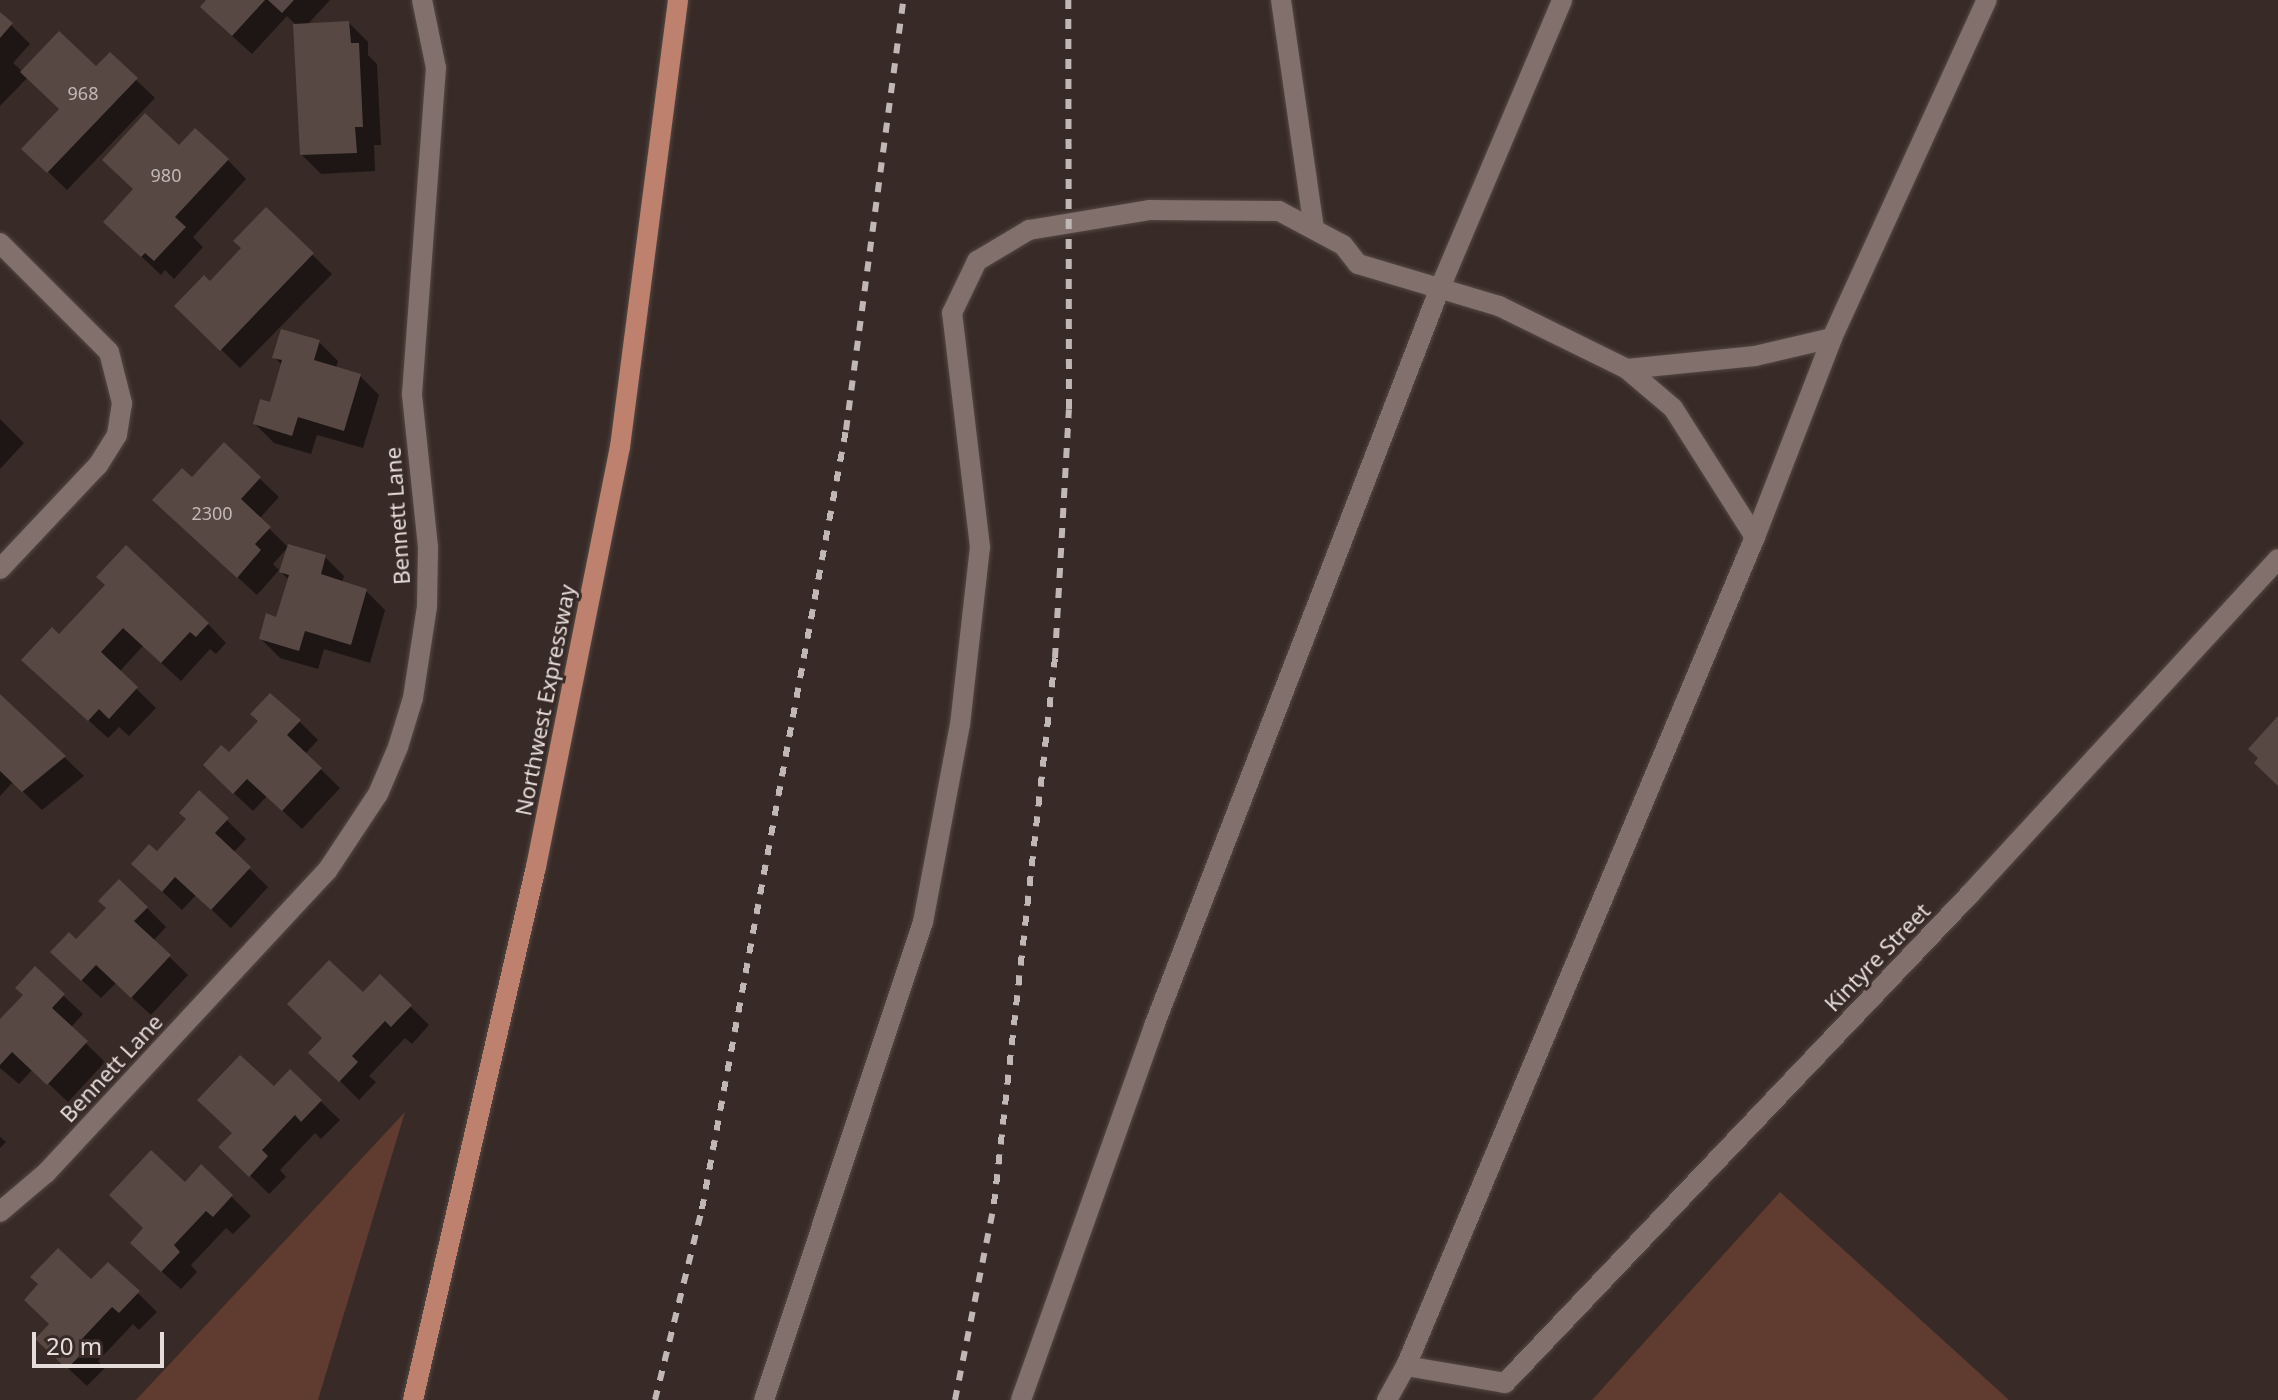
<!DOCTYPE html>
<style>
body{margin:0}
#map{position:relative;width:2278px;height:1400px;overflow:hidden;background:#382a26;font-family:"Noto Sans",sans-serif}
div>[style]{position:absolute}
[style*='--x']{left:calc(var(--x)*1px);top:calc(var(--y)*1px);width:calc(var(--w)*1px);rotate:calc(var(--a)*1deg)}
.green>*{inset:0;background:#603b2f}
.shadow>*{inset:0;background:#0007}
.building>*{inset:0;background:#584843}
.roads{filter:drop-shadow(0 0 2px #534843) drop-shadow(0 0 2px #534843)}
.minor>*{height:20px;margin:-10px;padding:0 10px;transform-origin:10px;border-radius:10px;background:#81706b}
.major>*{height:20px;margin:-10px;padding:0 10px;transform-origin:10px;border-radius:10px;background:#be816e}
.rail>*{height:6px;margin-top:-3px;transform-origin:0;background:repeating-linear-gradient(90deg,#c1b7b4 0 10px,transparent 0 20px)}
span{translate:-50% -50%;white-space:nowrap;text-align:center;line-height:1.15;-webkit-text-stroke:6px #382a26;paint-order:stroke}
.number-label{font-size:18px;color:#c2b8b4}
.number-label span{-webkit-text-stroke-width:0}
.street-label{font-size:22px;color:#e6ddda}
.scale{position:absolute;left:32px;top:1332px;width:132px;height:36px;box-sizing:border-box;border:4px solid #e6ddda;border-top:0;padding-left:10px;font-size:24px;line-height:28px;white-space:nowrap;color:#e6ddda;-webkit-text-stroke:6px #382a26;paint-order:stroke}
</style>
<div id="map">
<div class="green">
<i style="clip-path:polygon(405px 1112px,318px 1400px,136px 1400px)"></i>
<i style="clip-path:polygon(1780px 1192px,2009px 1400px,1592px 1400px)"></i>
</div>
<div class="shadow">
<i style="clip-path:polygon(209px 0,330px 0,307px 25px,349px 23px,368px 42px,368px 55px,377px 64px,381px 145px,374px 145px,375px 171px,321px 174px,302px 155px,295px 24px,287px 16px,252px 54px,221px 26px)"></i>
<i style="clip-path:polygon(0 14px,30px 44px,13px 63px,23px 72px,96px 69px,136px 80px,155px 98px,67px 190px,43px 167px,61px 109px,28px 77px,0 106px)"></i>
<i style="clip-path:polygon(179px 147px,228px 160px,246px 179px,193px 237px,203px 247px,174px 279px,165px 270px,161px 275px,125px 241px,135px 190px)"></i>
<i style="clip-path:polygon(266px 210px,332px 274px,240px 368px,177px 306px,210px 284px,244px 248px)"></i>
<i style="clip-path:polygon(319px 342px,338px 361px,336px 368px,360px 376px,379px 395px,363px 448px,317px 435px,311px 454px,274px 443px,255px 424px,271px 404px,283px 366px,274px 357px)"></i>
<i style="clip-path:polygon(0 419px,24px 443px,0 469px)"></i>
<i style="clip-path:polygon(224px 445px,279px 497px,259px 519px,288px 547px,273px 564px,279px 570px,257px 595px,174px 519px,192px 480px)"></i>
<i style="clip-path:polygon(325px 557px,344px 576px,342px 583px,366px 591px,385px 610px,370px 663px,324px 649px,318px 669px,280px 658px,261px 639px,278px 619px,289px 580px,281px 572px)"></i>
<i style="clip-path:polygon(107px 585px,208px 624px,226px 643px,216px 654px,210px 649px,181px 681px,143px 646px,119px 672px,156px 708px,129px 736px,119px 727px,108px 738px,43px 679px,59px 636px)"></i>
<i style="clip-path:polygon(0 696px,84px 776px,42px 810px,13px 782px,0 796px)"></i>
<i style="clip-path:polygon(299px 721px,318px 740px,305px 754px,340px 788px,302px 829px,267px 796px,253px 811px,224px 784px,229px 755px)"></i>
<i style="clip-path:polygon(199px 793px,246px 839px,233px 853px,268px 887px,231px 928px,196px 895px,182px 910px,153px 883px,157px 854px,189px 820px)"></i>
<i style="clip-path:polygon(108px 908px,147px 908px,166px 927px,153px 941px,188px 975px,151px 1015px,116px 983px,101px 998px,72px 971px,77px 942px)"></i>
<i style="clip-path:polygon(35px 969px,83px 1014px,70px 1028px,105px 1062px,68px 1102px,33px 1069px,19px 1084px,0 1068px,0 1022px,25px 995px)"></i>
<i style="clip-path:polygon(380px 977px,429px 1025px,412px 1044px,405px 1038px,369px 1076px,376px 1082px,359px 1100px,311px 1052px)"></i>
<i style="clip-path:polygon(290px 1072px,340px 1120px,321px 1139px,315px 1133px,280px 1170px,286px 1177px,269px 1194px,221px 1147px)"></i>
<i style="clip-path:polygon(0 1137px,6px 1142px,0 1148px)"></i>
<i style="clip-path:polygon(201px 1167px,251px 1216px,233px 1234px,226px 1228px,191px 1265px,197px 1272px,181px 1289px,151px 1262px,146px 1228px)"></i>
<i style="clip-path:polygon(108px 1264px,157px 1312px,139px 1330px,133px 1324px,98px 1361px,105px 1368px,87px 1386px,57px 1358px,92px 1282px)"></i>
</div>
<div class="building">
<i style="clip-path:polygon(206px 0,265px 0,232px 36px,200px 7px)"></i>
<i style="clip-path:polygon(268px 0,294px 0,282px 13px)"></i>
<i style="clip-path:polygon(0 12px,13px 23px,0 38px)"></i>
<i style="clip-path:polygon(349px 21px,351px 43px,359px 43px,363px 127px,355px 127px,357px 153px,300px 155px,293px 24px)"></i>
<i style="clip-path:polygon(59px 31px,96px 66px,110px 52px,138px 78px,47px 173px,21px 149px,59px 109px,20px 72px)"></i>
<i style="clip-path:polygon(145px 113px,179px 145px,195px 128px,229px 159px,175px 217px,186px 227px,154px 261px,145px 253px,141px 257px,103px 222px,133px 189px,102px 160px)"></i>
<i style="clip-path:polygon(266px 207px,314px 253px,220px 351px,174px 306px,204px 275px,210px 281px,241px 248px,233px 241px)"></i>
<i style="clip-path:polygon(281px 329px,320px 340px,314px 360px,361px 374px,344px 431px,298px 417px,292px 436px,253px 424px,260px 399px,270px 402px,282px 360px,272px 358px)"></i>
<i style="clip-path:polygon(224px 442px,261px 477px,241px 499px,271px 527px,255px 544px,261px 550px,237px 578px,152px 500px,182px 468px,192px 477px)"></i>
<i style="clip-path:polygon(288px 544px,326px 555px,321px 574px,367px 589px,351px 645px,305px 631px,299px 651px,259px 639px,266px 613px,276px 617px,289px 575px,279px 572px)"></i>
<i style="clip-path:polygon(126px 545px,209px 623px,196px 637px,190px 632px,161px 663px,123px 628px,101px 652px,138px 687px,109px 719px,99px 709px,88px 721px,21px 660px,52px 627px,59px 634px,105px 585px,96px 577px)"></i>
<i style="clip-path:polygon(270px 693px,301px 720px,287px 735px,322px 768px,282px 811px,247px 779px,233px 794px,203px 765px,221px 745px,229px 752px,258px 721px,250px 714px)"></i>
<i style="clip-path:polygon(0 694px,66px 756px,22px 792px,0 771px)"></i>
<i style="clip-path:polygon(2278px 716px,2278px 786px,2254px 763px,2258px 758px,2248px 749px)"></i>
<i style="clip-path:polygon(199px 790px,229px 818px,215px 833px,251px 867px,211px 910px,175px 877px,162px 892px,131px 864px,149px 844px,157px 851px,186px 819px,179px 813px)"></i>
<i style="clip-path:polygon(119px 879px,148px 907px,134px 921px,171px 955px,131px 998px,96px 965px,81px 981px,50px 952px,69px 932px,76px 939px,106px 908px,98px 901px)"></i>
<i style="clip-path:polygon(329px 960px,363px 992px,380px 974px,412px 1005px,391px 1027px,385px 1021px,352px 1056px,358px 1062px,339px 1082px,308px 1053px,322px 1038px,287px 1004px)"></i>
<i style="clip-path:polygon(35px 966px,65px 994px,52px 1008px,88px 1041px,47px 1085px,12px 1052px,0 1065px,0 1019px,23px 995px,15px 988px)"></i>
<i style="clip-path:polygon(240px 1055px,274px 1086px,290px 1069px,322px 1100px,301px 1122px,295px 1115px,262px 1150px,268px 1156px,249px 1177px,218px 1147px,232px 1133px,197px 1100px)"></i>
<i style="clip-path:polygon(151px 1150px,185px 1182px,201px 1164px,233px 1195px,213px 1217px,206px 1211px,174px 1245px,180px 1252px,161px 1272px,130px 1243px,143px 1228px,109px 1195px)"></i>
<i style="clip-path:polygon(58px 1248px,91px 1279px,108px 1262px,140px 1291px,119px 1313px,112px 1307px,80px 1341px,87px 1348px,67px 1369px,35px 1339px,49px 1324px,24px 1300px,38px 1284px,30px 1277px)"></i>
</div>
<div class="roads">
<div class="minor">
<i style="--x:1281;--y:0;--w:231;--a:81.8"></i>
<i style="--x:0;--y:243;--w:154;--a:45"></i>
<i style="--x:109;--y:352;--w:53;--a:75.7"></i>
<i style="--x:122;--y:403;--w:32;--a:99"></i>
<i style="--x:117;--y:435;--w:36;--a:122"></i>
<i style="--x:98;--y:465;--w:143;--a:133.3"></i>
<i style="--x:1627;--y:369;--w:60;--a:40.3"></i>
<i style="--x:1673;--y:408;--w:153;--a:57.6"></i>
<i style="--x:0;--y:1212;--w:60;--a:-40.3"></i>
<i style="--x:46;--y:1173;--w:413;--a:-47.1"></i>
<i style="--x:327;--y:871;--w:92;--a:-56.5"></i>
<i style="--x:378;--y:794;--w:51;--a:-66.9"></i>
<i style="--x:398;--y:747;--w:51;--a:-73"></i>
<i style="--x:413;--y:698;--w:93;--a:-81.3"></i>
<i style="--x:427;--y:606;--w:59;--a:-89"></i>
<i style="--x:428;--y:547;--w:154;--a:-96"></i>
<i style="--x:412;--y:394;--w:327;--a:-85.8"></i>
<i style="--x:436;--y:68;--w:69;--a:-101.6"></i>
<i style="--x:1406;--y:1366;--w:100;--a:9.7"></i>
<i style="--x:1505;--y:1383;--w:675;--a:-46.44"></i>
<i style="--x:1970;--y:894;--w:455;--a:-47.4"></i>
<i style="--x:764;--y:1400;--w:504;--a:-71.6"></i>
<i style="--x:923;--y:922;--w:200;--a:-79.4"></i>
<i style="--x:960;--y:725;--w:179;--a:-83.6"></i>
<i style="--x:980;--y:547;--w:236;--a:-96.8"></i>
<i style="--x:952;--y:313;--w:58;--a:-64.3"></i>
<i style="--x:977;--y:261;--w:61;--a:-30.8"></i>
<i style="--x:1029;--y:230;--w:123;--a:-9.4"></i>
<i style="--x:1150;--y:210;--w:129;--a:0.4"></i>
<i style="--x:1279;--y:211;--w:72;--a:28"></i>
<i style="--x:1343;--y:245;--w:24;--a:52"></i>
<i style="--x:1358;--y:264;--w:147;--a:16.6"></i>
<i style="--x:1499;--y:306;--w:143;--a:26.2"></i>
<i style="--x:1627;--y:369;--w:129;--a:-5.8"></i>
<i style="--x:1755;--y:356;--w:79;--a:-13.2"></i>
<i style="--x:1832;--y:338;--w:372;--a:-65.4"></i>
<i style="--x:1021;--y:1400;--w:397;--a:-70.4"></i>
<i style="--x:1154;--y:1026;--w:791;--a:-68.82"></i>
<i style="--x:1440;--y:288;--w:313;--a:-67"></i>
<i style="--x:1387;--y:1400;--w:39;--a:-61"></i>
<i style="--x:1406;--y:1366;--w:899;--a:-67.17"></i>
<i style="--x:1755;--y:537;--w:213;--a:-68.8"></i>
</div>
<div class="major">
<i style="--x:413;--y:1400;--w:547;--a:-77.01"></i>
<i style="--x:536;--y:867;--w:428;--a:-78.7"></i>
<i style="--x:620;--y:447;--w:451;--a:-82.6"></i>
</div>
</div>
<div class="rail">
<i style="--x:655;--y:1400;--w:197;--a:-76.2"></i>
<i style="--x:702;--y:1209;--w:792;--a:-79.53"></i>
<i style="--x:846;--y:430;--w:434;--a:-82.4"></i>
<i style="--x:955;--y:1400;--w:200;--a:-78.7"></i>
<i style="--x:994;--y:1204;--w:549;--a:-83.63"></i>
<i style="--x:1055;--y:658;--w:249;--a:-86.8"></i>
<i style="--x:1069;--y:409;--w:409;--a:-90.1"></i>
</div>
<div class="number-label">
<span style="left:83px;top:93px">968</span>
<span style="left:166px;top:175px">980</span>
<span style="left:212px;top:513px">2300</span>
</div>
<div class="street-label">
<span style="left:397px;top:516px;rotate:-94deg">Bennett Lane</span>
<span style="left:545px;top:700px;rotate:-79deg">Northwest Expressway</span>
<span style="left:1877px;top:957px;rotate:-46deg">Kintyre Street</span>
<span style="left:111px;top:1068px;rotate:-47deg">Bennett Lane</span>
</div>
<div class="scale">20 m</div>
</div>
